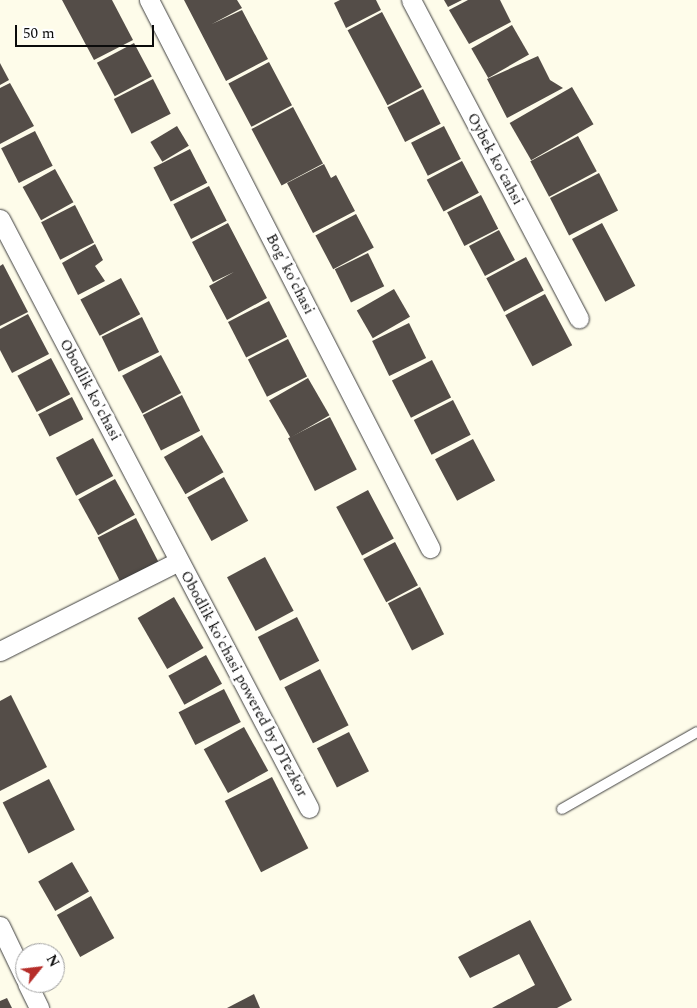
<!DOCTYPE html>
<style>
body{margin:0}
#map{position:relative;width:697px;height:1008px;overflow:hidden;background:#fefcea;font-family:Spectral,serif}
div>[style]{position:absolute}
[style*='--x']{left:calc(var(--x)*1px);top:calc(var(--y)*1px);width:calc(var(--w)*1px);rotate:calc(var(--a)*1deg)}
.building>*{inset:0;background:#544d48;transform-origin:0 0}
.roads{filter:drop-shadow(0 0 1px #3e3e3e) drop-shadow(0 0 1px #3e3e3e)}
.lane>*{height:10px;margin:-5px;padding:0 5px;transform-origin:5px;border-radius:5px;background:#fff}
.street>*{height:19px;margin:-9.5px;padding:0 9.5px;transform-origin:9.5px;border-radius:9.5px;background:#fff}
span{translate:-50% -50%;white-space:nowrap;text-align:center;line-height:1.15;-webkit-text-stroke:5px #fff;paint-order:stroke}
.street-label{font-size:15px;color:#0b0b0b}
.north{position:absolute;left:15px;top:943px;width:50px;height:50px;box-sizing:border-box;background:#fff;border:1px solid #9d9d9d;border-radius:50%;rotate:61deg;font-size:14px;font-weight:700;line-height:20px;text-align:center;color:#0b0b0b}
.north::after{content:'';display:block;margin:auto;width:18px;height:22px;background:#b62d29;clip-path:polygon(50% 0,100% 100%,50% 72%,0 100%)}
.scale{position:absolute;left:15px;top:25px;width:139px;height:22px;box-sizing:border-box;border:2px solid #0b0b0b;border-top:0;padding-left:6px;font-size:15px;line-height:18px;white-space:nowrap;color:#0b0b0b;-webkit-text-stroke:4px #fff;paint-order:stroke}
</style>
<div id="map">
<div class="building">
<i style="clip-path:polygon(62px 0,112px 0,133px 40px,94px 60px)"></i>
<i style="clip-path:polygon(184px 0,237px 0,242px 8px,212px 24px,242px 10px,268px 59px,226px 81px)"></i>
<i style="clip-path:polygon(340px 0,376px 0,381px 10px,346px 28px,334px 3px)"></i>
<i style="clip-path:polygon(444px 0,462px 0,448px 7px)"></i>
<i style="clip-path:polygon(468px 0,500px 0,511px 22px,469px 44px,449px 10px)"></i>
<i style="left:382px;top:12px;width:85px;height:39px;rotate:62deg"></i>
<i style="left:512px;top:25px;width:34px;height:47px;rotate:60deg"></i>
<i style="left:134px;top:43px;width:38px;height:42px;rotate:62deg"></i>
<i style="clip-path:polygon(538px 56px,550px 80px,563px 88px,507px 118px,487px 79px)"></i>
<i style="left:269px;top:62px;width:49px;height:46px;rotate:62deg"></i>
<i style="clip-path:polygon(0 63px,9px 80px,0 85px)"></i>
<i style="left:153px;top:79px;width:39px;height:44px;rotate:63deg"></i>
<i style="clip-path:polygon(10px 83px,34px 126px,0 144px,0 88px)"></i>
<i style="left:572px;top:87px;width:43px;height:72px;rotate:60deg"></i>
<i style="left:423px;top:89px;width:39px;height:40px;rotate:63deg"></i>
<i style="left:293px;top:107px;width:64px;height:47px;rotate:62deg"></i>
<i style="left:177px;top:126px;width:23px;height:31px;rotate:59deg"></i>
<i style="left:444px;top:126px;width:37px;height:37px;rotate:63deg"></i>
<i style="left:35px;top:131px;width:39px;height:38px;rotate:63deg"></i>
<i style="left:578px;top:136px;width:40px;height:54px;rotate:62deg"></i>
<i style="left:190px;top:149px;width:38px;height:41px;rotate:63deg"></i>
<i style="left:462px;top:161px;width:36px;height:40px;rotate:62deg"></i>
<i style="clip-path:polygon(324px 164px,331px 178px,336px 175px,355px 211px,313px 233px,287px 183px)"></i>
<i style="left:55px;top:169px;width:38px;height:37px;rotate:61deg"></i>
<i style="left:599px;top:173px;width:42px;height:55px;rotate:63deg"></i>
<i style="left:209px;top:186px;width:39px;height:40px;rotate:63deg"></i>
<i style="left:481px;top:195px;width:38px;height:38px;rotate:63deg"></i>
<i style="left:75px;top:205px;width:42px;height:38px;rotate:63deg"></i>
<i style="left:356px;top:214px;width:38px;height:46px;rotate:62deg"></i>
<i style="clip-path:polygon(228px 223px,267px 298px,227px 320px,209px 286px,234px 272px,213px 282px,192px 242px)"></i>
<i style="left:602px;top:223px;width:71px;height:34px;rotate:62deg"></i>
<i style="left:499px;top:230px;width:34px;height:34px;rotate:62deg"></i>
<i style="clip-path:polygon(95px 244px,103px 260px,95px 266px,105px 281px,78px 295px,62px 263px)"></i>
<i style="left:368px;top:253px;width:37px;height:37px;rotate:64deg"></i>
<i style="left:526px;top:257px;width:38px;height:45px;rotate:62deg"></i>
<i style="clip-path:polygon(3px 264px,28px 312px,0 326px,0 266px)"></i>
<i style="left:121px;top:278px;width:41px;height:46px;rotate:62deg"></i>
<i style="left:394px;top:289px;width:32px;height:43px;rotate:60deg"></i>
<i style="left:545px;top:294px;width:58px;height:45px;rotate:62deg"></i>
<i style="left:269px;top:301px;width:40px;height:46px;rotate:63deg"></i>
<i style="clip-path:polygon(28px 314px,49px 354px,12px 373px,0 350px,0 329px)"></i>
<i style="left:142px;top:317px;width:39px;height:45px;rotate:64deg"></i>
<i style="left:409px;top:323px;width:39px;height:41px;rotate:64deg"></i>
<i style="left:288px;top:339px;width:42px;height:45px;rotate:63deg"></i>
<i style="left:161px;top:355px;width:43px;height:44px;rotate:62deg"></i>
<i style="left:51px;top:358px;width:41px;height:38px;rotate:62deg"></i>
<i style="left:432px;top:360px;width:42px;height:45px;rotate:63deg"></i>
<i style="left:308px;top:378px;width:43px;height:45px;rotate:60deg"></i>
<i style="left:182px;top:395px;width:40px;height:44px;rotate:63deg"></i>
<i style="left:72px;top:397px;width:25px;height:38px;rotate:63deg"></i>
<i style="left:453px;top:400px;width:39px;height:44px;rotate:63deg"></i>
<i style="left:330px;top:417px;width:59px;height:47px;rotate:63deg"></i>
<i style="left:202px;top:435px;width:43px;height:44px;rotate:60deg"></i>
<i style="left:93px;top:438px;width:43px;height:42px;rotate:62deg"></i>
<i style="left:473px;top:439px;width:47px;height:43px;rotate:62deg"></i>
<i style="left:224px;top:477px;width:50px;height:42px;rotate:61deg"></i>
<i style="left:115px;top:479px;width:41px;height:42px;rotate:61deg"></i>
<i style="left:368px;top:490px;width:55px;height:36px;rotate:62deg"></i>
<i style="left:136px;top:518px;width:54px;height:43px;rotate:63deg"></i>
<i style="left:395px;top:542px;width:49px;height:36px;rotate:62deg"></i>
<i style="left:265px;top:557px;width:61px;height:43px;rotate:62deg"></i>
<i style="left:420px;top:587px;width:53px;height:36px;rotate:63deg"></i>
<i style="left:174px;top:597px;width:59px;height:42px;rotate:60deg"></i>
<i style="left:297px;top:617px;width:49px;height:44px;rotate:63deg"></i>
<i style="left:206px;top:655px;width:33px;height:43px;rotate:61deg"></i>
<i style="left:320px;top:669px;width:63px;height:40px;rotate:63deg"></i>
<i style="left:224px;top:689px;width:37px;height:51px;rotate:63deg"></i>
<i style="clip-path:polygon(11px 695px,47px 767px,0 791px,0 701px)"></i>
<i style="left:244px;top:727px;width:50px;height:46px;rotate:61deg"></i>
<i style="left:349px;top:732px;width:44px;height:36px;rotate:63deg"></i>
<i style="left:272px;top:777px;width:80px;height:53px;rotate:63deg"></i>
<i style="left:49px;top:779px;width:57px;height:52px;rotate:63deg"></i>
<i style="left:72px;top:862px;width:34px;height:39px;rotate:60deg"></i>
<i style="left:91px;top:896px;width:48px;height:39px;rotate:61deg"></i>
<i style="clip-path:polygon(530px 920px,572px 1000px,557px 1008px,492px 1008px,535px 985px,519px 954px,470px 978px,458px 957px)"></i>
<i style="clip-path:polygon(254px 994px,260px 1008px,227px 1008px)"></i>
<i style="clip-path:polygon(7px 998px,12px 1008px,0 1008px,0 1001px)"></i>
</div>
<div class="roads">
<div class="lane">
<i style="--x:562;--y:809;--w:155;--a:-29.7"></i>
</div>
<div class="street">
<i style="--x:149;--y:0;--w:616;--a:62.85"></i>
<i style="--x:411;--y:0;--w:360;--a:62.2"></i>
<i style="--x:0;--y:219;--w:665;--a:62.32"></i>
<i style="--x:0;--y:651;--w:200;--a:-26.7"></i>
<i style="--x:0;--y:926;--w:58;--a:64.3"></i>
<i style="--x:27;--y:983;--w:28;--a:64"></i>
</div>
</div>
<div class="street-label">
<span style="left:495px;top:159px;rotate:62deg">Oybek ko'cahsi</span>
<span style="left:290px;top:274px;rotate:63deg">Bog' ko'chasi</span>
<span style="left:90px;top:390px;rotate:62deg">Obodlik ko'chasi</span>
<span style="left:244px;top:684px;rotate:62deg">Obodlik ko'chasi powered by DTezkor</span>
</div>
<div class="north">N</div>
<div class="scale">50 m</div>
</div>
